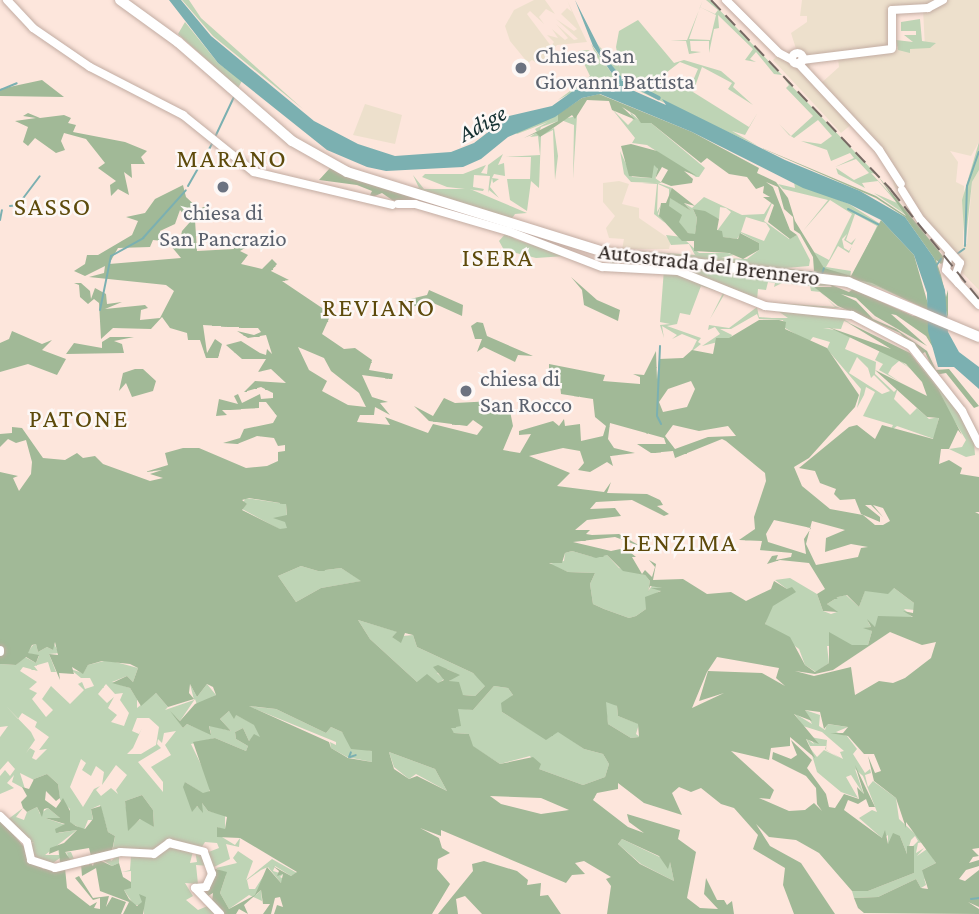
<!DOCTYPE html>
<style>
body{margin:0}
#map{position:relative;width:979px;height:914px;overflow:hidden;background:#fde6dc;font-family:"Crimson Pro",serif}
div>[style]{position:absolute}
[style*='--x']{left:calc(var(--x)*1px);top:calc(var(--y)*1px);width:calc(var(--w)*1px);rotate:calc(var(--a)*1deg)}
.industrial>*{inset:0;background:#ede0cc}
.green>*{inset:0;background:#bed4b5}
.forest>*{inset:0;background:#a1b997}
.water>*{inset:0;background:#7bb0b1}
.stream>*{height:2px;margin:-1px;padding:0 1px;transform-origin:1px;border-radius:1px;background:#7bb0b1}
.canal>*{height:3.5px;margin:-1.75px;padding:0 1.75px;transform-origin:1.75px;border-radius:1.75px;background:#7bb0b1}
.roads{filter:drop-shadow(0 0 2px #c2aca2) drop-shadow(0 0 2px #c2aca2)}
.major>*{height:8px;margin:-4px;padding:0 4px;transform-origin:4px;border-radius:4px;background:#fff}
.major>.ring{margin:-4px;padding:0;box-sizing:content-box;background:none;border:8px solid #fff;border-radius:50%}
.highway>*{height:10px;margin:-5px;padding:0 5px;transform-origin:5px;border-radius:5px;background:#fff}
.rail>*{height:2px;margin-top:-1px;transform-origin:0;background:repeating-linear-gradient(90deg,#766963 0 14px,transparent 0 21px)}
.dots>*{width:19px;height:19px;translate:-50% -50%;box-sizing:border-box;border:4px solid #fdf8f6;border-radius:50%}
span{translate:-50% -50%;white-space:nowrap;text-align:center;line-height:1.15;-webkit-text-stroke:5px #fdf8f6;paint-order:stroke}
.worship-label{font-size:23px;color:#5b616d}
.left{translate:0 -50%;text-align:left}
.street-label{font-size:23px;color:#2d2521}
.water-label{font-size:24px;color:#143031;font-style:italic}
.quarter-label{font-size:26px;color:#5d4a0b;letter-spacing:2px}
</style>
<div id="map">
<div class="industrial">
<i style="clip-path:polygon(534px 0,545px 0,555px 14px,546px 9px,539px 17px,544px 24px,530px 11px,527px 14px,551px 46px,554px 42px,547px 35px,558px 38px,552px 29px,565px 40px,568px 38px,556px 24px,574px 40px,578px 39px,556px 19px,574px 31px,577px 29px,561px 14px,567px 8px,572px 12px,567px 0,587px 42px,557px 45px,540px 65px,532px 60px,528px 63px,510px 41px,505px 26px,514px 10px)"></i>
<i style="clip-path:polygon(evenodd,802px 0,979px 0,979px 142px,971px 156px,950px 151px,958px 162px,956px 182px,964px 186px,963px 245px,967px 244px,972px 182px,979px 170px,979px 290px,948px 258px,894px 186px,889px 166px,852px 124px,841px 133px,773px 60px,780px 53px,797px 52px,791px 33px,807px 22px,807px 16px,800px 16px,802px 0,923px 9px,925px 48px,896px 48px,894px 14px,899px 10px,923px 9px,802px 0,838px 58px,839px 67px,819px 85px,809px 75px,810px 59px,838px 58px)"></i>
<i style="clip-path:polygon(365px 104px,402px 115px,395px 144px,353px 135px)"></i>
<i style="clip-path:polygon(619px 181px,629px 184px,622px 204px,639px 208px,639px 218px,671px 240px,669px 249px,622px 249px,624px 239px,609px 238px,606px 228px,615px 216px,603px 202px,603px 183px)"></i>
</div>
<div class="green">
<i style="clip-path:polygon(182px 0,189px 0,201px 18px,303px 109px,213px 36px)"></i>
<i style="clip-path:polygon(evenodd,703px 0,700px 7px,715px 14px,718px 10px,706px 0,710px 0,782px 75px,774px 74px,756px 52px,750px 59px,756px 62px,745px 60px,753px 49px,718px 15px,719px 28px,714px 29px,709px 53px,709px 41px,690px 41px,691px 51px,701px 52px,689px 54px,686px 41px,670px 41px,687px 40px,703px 0,700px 7px,716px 15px,710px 40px,689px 39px,700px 7px)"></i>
<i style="clip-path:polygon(920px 19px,922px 41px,936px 43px,930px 48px,910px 49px,910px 53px,898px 50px,896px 40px,913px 42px,904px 35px,916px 35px,916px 31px,901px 31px,901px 22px)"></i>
<i style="clip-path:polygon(evenodd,638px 20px,674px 63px,684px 60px,721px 71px,735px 83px,733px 87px,753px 105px,728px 89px,732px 83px,702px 67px,693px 92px,749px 127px,758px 112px,745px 135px,732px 131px,758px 146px,626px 85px,597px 44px,618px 66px,617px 55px,621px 72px,616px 47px,619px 31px,638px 20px,680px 62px,698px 69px,689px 90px,662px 76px,680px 62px)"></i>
<i style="clip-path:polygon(185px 22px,218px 63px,242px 81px,238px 88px,178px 34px)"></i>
<i style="clip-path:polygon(591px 44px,620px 85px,595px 80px,558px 100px,590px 76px,578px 51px,590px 50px,584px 53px,600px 63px)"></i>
<i style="clip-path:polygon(783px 77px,876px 174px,871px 173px,898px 202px,906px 215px,874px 193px,897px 203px,878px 181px,862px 183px,865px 188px,838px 174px,836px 168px,854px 180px,869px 173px,856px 159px,835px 167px,854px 158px,850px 153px,831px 161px,827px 150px,801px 141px,821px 144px,832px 136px,818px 120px,794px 138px,789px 135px,779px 124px,791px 136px,813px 116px,786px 88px,789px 85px)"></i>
<i style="clip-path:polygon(612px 109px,628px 125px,633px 120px,630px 112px,642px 123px,651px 123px,705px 168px,699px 177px,696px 177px,647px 145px,632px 143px,635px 138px)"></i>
<i style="clip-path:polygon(558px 114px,563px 119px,577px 116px,573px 179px,574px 125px,561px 120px,541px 127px,538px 135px,554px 128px,558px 156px,555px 180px,553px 130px,541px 136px,539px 188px,531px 181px,527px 211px,510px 200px,507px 179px,530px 179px,531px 157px,505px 157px,540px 155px,538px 136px,530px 137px,537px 132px,535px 129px,548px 122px,517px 134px,516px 133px)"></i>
<i style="clip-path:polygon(979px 142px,979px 170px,972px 182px,965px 247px,962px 200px)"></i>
<i style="clip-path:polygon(632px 148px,651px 156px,657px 167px,656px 159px,658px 171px,655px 178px,662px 183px,631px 182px,624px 174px,620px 151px,632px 177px,652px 178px,632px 168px,632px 156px,648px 164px,644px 172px,652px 166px,631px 152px)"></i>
<i style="clip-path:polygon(503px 154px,498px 165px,504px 163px,505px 176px,494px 174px,492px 178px,499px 179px,493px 183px,492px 178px,490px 187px,499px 198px,489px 190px,488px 193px,490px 176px,474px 175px,473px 187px,484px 189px,483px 191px,447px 187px,422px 177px,425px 174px,463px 174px,486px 165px,481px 173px,487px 174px,488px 165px)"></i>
<i style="clip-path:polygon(413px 175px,424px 189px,470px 189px,527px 213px,515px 214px,510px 221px,410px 187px,419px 188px)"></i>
<i style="clip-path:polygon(evenodd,655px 182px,672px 188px,671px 198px,691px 211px,684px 203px,692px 208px,704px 197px,742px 215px,764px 214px,771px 203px,772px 203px,764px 221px,789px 239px,797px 235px,810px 260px,809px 266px,786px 268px,813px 272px,824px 269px,814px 252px,829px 260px,852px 214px,830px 200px,803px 231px,828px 200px,783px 189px,778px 184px,795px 188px,794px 182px,849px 204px,882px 225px,865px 251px,877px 226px,855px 214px,846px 240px,851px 243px,856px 238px,852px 245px,844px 240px,847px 234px,842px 239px,844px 248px,849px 251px,852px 246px,849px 253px,838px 246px,826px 267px,851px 271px,850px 278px,865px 277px,926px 309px,878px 287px,842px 278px,608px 249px,695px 255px,689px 244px,671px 245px,666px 235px,682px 237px,699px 253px,728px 253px,734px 255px,721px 258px,747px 259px,759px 250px,759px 243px,741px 233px,737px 239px,722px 237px,717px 231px,731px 212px,726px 208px,720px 207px,719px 219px,693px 209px,697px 218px,695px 235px,688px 233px,669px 216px,669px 189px,658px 184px,657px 212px,661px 205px,658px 214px,665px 223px,654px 214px,657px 184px,642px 183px,655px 182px,746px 217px,766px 223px,770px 229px,764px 241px,741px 232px,746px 217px)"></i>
<i style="clip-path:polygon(506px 233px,515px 239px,565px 256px,536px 258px,504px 250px,499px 241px)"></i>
<i style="clip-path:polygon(evenodd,608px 256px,616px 264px,666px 262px,852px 285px,814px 286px,835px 306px,848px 311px,865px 323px,841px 308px,769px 306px,681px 271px,648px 264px,611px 265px,608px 256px,768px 282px,775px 283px,774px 287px,782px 283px,810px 286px,811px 291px,821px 292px,835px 307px,761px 302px,757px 300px,758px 289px,766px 290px,768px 282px)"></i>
<i style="clip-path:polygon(664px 269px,688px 275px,725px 293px,710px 319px,723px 293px,701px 286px,690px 315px,680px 313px,677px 324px,667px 326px,701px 338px,698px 342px,701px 344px,691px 352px,697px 340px,682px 334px,672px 339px,677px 335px,662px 326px,664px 338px,660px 325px,670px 324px,660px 322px)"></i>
<i style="clip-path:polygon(evenodd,757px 307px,759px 317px,772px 318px,788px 318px,775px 309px,848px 314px,845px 320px,851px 323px,844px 321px,841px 329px,823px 328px,835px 330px,893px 355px,911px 369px,899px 361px,892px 367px,888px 374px,900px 382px,879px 370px,883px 364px,875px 360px,880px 350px,850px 337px,845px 349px,876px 362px,875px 374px,894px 392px,898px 388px,894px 399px,910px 415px,917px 408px,929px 419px,939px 417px,934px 439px,897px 426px,893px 429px,909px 448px,900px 454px,893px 454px,895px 435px,891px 429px,893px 425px,863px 416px,875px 392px,866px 387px,864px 395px,857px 408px,861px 389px,827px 349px,830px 342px,813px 337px,809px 342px,785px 328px,783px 320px,759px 319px,757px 314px,731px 329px,720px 329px,732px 335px,730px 339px,702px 346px,720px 334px,715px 327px,708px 330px,709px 325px,729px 328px,757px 307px,857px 357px,868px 368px,871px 378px,874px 375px,890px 391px,882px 394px,849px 373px,857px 357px)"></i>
<i style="clip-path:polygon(911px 350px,951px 398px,974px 442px,975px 455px,966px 457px,949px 449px,962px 447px,966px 440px)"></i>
<i style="clip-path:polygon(245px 498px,286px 504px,288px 529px,281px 530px,242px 509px,247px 504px,243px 505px)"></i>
<i style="clip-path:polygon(572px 551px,593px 557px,607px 555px,619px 568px,645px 575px,650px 581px,648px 591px,652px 586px,665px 588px,648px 598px,646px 609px,636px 616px,629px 618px,604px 609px,593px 604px,590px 584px,595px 573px,568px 572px,548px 564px,564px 561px,565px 553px)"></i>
<i style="clip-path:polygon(301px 566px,318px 571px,341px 568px,362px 581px,321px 588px,296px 602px,278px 576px)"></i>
<i style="clip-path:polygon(790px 578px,817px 594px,823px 611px,831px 614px,837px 612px,827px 604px,838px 597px,846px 595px,859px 607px,865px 590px,894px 588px,914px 603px,915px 610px,904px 609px,913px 618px,896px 617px,876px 628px,868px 622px,871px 627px,866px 628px,872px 631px,868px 645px,827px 646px,829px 663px,816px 672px,805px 665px,799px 649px,765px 624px,770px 609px,787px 589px,775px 580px)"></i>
<i style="clip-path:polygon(358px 620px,398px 632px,392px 637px,413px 635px,417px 647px,473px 673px,486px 685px,475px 696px,463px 695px,449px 682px,455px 673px,447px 669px,437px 673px,444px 679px,439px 683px,417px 682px,370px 639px)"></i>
<i style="clip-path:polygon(evenodd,53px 642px,59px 653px,49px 654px,56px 672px,51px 672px,48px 662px,34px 666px,38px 671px,23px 667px,20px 671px,37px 682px,29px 689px,37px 693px,32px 699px,46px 717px,53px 710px,42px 699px,51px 686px,70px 704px,84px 690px,78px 684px,82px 682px,85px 689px,94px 686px,90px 678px,81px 678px,70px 669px,83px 673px,88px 665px,108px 660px,138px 668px,133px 682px,127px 676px,112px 682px,130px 688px,137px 699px,137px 708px,156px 693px,168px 707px,165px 710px,194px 700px,190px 684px,197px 697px,207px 684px,216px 695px,197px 705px,195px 699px,180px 721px,175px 716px,183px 728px,187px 724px,211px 734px,209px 725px,231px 731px,220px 719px,229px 711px,255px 725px,261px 738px,254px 735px,249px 741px,243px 728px,235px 732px,236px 739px,248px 746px,246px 751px,215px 738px,191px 744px,211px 785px,209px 793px,202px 793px,185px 782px,192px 811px,196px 806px,201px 809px,202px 803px,208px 811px,225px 815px,225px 830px,217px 827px,217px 834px,235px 845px,240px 838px,239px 847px,226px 844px,230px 859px,214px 867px,206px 853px,219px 848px,217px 843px,205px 842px,200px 850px,188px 849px,193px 851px,190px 863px,197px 862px,195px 851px,201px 852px,210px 866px,196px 865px,198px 884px,185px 883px,193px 896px,186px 900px,198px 910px,210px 905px,206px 898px,220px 914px,144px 914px,143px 905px,134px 905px,124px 890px,131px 885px,131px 871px,122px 872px,130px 870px,131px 856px,119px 854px,119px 863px,112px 866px,101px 859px,110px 857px,111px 861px,120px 853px,154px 855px,168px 844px,186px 848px,168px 843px,153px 854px,120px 851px,112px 854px,115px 836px,108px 832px,100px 805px,91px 809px,93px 820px,88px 820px,84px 830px,69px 822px,70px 809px,60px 800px,58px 784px,47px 774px,34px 779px,35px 783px,30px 789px,34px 780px,20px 773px,25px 789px,12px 782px,14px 775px,7px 783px,14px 788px,0 794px,0 776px,5px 770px,10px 776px,15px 769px,8px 761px,0 770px,0 737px,8px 726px,0 727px,0 664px,16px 665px,25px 657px,36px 663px,39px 656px,27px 653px,33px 645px,36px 644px,38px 652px,47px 647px,53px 650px,53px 642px,106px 684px,115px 694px,123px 693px,120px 700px,129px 713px,124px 726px,111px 722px,117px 715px,108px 708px,114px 697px,107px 703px,98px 694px,106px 684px,53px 642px,6px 706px,18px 719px,22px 713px,37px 722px,35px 727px,49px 737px,39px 750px,47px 749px,36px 760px,32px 758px,35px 751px,30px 748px,26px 753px,35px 740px,31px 732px,6px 706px,53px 642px,137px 718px,149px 718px,159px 727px,156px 745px,141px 754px,127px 754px,133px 748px,142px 728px,139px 734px,132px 731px,137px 718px,53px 642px,176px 731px,165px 745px,171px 755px,151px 767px,163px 782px,163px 792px,138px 762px,161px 748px,157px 744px,158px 739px,162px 743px,164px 733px,176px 731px,53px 642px,81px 759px,86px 763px,82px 770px,91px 776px,96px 766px,104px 772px,102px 785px,116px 765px,127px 775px,116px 790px,118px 794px,111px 788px,101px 796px,96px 790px,100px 786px,94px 789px,83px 807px,70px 787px,81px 759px,53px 642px,142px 795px,153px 810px,154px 827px,142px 818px,129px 828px,125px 801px,142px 795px)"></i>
<i style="clip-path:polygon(494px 686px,508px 688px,513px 695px,502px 712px,546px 739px,558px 731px,584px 749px,603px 754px,609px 764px,605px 777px,583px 785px,539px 769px,530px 756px,500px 764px,472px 746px,469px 734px,454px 733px,450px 729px,458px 708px,473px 710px)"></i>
<i style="clip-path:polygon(609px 701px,617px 706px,618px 716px,639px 724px,636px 734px,640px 737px,631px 738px,608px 724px,605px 702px)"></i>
<i style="clip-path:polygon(248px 706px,276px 709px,326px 733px,331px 727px,342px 732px,353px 747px,372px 751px,372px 762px,347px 757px,331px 748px,330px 742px,336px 745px,336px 742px)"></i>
<i style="clip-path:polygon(805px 710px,820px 715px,819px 726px,825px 730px,827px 724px,848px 727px,836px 732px,847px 736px,857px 749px,853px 754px,865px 773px,870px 769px,871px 773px,865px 775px,868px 787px,873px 781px,896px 798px,899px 819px,924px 842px,918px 843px,916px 853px,924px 848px,917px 856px,927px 849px,936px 863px,922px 870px,926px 873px,928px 885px,924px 878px,926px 885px,921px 888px,916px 879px,878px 897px,854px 898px,852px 891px,868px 891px,914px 873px,911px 848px,918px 841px,915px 836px,911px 840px,907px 854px,900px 836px,888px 844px,888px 835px,883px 839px,859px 818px,872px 810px,877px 812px,863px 776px,855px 769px,864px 795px,851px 775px,846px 777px,858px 798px,841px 792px,817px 772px,810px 748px,817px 757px,824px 750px,840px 758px,825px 749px,826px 746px,810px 746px,806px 738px,814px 744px,810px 737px,827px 740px,826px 750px,843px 759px,840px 752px,844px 751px,822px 732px,803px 726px,794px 713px,812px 724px)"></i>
<i style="clip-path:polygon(389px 752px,435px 769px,447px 791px,416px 774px,409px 779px,394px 767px)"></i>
<i style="clip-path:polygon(37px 807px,40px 814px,48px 808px,60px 818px,45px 818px,66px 825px,58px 833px,77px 830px,45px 855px,59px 855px,58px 848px,60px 853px,71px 852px,74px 859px,69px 863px,67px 853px,53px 863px,61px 867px,33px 861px,30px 844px,34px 842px,29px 843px,7px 820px,23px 808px,16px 817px,24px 820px,27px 812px)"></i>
<i style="clip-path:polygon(622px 839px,670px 862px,674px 881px,641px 864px,618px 844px)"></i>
<i style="clip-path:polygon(238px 851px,253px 861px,246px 880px,272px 859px,297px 873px,291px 876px,275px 866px,273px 871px,283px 874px,280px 877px,286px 880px,281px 883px,268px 867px,261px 870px,247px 880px,249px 889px,255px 889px,264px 875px,256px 895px,261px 890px,262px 901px,249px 895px,229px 909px,220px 893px,226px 875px,216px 868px,237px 863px,233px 858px)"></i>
</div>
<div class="forest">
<i style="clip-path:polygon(42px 80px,64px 97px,0 96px,0 89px)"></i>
<i style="clip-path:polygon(599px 94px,692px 132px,759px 168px,757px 173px,776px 182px,788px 198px,795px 221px,824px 268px,851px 276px,881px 220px,914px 255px,930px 311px,872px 283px,814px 271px,813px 257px,800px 234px,794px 230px,793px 217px,784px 209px,778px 187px,766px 182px,773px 187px,790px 230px,797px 235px,790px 239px,768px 222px,774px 205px,763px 197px,770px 197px,763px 193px,764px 186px,756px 189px,747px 177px,729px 174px,707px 158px,701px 163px,651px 123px,641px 123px,635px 115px,622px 107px,636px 120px,612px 110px,609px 101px,587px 100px,575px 119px,572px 115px,540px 137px,536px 133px,524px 138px,558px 121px,558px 114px,582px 98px)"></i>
<i style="clip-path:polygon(28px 113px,40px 118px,64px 115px,71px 118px,68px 123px,76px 125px,73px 132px,125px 142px,147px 151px,141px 157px,145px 164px,131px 164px,132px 178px,124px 172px,129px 195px,118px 189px,111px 196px,110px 185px,116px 181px,98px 168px,105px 163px,86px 139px,64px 133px,61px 141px,65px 150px,56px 153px,35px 138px,28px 146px,23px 142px,28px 127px,15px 121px,36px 118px,23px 116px)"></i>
<i style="clip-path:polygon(631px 144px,657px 151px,697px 176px,684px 171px,693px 179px,692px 183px,671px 186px,661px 182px,668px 170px,662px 167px,655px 179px,658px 169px,654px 165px,652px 178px,629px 176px,621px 146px)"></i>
<i style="clip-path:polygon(757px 146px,876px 196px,906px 216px,878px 176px,946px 260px,941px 264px,936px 260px,941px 275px,946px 297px,948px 290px,948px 319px,934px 258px,905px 217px,876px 198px)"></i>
<i style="clip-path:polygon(330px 168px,515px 228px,515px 231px,392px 200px,382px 193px,368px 199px,372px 191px,357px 185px,319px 180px)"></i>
<i style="clip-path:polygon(evenodd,183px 185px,186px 197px,199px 209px,206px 206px,195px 220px,197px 251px,234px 249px,233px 244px,242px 244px,245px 248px,240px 251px,248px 255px,241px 264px,262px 269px,272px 259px,277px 264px,271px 271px,289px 280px,282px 281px,331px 314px,322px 334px,344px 349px,355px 348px,372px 360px,369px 370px,393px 374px,392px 379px,362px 375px,372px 397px,388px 402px,380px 403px,390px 415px,375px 407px,374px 415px,360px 415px,357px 422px,390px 425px,385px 417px,428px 433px,433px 424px,477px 435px,483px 427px,473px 420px,467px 426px,429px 421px,414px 406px,433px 416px,444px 398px,455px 403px,493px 401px,510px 411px,513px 426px,503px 450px,520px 453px,531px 434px,519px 435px,519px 431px,553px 421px,559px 426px,564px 419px,565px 426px,580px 424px,581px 441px,603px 436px,606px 426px,595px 417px,593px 399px,561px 394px,559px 374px,549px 371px,549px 364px,605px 375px,603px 381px,640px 384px,640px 377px,633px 374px,644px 375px,656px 351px,657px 380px,659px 359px,683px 358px,692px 350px,713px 354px,716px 338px,729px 338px,759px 320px,779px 320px,786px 322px,785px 329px,827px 348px,859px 395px,855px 407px,809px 458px,794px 467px,802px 486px,830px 509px,863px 515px,875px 525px,883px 525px,890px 521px,883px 508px,873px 505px,883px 517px,871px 505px,865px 505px,880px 517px,880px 522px,861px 514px,855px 499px,840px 500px,834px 494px,836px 489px,820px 483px,815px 471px,799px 468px,849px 427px,857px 425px,875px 439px,882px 425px,933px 439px,939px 418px,927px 417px,875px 370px,927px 396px,922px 382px,906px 364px,828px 327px,891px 349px,845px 321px,910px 353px,938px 389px,962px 435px,958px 430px,949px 449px,941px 449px,939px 464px,949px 460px,962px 468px,960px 474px,979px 477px,979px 512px,975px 512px,979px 514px,979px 848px,972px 849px,979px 856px,973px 857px,969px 863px,979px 860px,979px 866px,966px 870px,959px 879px,965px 881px,979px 870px,979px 907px,968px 902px,979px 909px,979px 914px,864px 913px,858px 908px,854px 898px,878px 897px,916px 879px,921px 888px,928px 889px,922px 870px,936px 863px,906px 822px,906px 828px,896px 798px,874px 781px,868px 756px,875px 773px,881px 771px,874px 754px,864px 754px,848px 736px,830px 733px,843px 733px,848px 727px,828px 724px,824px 729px,820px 712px,805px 710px,812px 721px,794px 714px,819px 744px,806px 739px,815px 758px,790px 737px,790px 746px,771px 748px,769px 760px,731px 751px,774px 790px,770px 799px,759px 798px,789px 811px,805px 810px,814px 803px,822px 811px,817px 804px,816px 788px,806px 776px,772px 759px,773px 752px,791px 759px,797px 755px,791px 740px,812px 760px,807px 768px,826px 794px,829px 807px,835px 808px,844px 794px,859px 799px,857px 787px,864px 794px,855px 765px,875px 807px,869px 807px,866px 799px,858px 804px,848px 800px,844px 810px,882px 838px,885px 830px,888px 844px,893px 833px,900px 836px,907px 854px,907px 846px,914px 846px,914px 873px,868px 891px,852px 891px,819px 853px,796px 840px,769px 837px,756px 824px,770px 846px,801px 863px,835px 914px,794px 914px,783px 885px,785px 868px,753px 849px,758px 835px,734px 808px,721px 804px,701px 788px,691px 792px,679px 787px,672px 793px,682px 815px,644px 803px,618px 783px,618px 789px,597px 793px,593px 800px,628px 827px,644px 833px,629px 822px,627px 814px,680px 830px,678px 839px,696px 852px,687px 898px,700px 908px,718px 909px,704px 894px,706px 878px,717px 900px,724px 900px,727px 905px,732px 901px,734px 914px,607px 914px,611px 886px,606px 879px,611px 877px,584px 861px,575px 863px,585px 874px,572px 875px,566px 883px,441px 830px,441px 836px,420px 828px,439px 838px,442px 848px,450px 853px,438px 859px,437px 869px,450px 884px,432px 914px,274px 914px,277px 905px,283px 907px,280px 897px,275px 898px,271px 914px,263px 914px,270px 904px,263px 904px,261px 890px,244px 905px,248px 914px,239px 909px,236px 914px,223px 914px,212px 901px,213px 893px,208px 896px,202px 891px,212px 868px,227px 872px,220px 893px,229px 909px,255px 895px,267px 867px,281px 883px,283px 874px,277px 876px,279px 871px,273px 866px,291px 876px,297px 872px,240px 838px,217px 837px,217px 827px,225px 829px,227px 817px,208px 811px,202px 803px,203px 813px,197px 806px,192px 812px,183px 787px,185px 782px,203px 793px,210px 791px,193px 742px,215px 738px,246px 751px,248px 746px,236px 739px,235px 732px,243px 728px,249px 741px,254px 734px,260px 737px,254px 725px,236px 715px,234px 719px,229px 711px,220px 719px,231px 731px,209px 726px,211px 735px,187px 724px,183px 728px,170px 711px,180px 721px,195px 704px,216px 695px,213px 687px,207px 684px,197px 697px,190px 684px,189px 693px,194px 699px,168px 707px,156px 693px,141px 706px,130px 688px,112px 683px,127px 676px,133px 682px,138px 668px,130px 664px,102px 661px,88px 665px,83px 674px,72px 667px,74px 674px,59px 673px,60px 680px,49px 654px,58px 655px,55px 642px,53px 650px,47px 647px,38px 652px,36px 644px,32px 645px,28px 653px,39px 655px,36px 663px,26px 657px,16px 665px,0 664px,0 472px,18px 476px,13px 478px,19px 491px,31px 474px,32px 462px,26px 440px,16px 443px,8px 439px,0 447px,0 434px,12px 433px,12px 427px,22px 428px,43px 458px,65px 460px,77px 453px,83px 458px,95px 456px,103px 464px,150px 481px,163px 478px,150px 474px,162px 470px,145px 472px,168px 465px,165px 453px,183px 448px,199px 448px,246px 468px,267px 466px,278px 461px,278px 452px,285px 451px,285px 445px,278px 446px,274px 438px,257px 436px,237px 444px,223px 443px,240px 438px,244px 429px,273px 423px,277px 416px,266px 402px,259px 402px,259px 408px,222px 410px,227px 415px,216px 416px,219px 399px,238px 404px,234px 396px,238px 394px,242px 403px,260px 394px,261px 399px,273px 398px,273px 393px,261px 387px,244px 392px,255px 381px,286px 383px,271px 369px,258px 372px,266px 359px,242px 359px,226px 345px,241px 341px,260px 353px,266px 355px,267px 349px,272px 354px,266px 335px,248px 338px,237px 331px,254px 335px,261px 332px,258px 328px,203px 325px,207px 353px,215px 339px,222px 344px,218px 358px,206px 358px,200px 340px,188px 340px,187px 333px,170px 328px,162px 317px,151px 329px,113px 328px,101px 339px,99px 303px,94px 299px,88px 304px,80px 297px,79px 285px,74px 283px,81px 283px,90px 291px,91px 299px,95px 288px,106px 294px,107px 304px,122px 302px,105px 309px,145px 305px,148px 308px,141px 310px,140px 320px,160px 318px,174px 291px,166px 285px,89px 277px,104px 273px,105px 266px,85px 276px,74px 271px,85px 264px,87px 255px,98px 255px,132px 235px,138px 221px,126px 217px,145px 213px,155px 199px,183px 185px,180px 210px,190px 222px,182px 231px,179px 245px,171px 246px,181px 258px,109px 264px,118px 248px,150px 247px,153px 240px,163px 241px,160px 231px,175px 224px,180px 210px,183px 185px,298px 347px,324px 358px,331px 371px,359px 393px,366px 407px,348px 405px,322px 391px,327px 381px,309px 370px,298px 347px,183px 185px,691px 381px,695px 389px,687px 407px,663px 412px,659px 402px,668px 389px,691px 381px,183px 185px,610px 423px,664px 438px,666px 444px,637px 444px,651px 453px,673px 451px,675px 458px,722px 439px,726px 441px,765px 473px,766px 481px,754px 517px,755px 529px,739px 540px,762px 541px,760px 550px,792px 553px,791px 557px,776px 560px,778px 555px,772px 556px,767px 564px,780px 560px,809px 563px,825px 589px,817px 594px,823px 611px,838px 612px,827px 604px,838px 597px,847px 595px,859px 607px,865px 591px,888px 594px,894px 588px,914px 603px,913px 613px,903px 611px,913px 617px,878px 616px,875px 627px,867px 619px,871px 627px,863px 628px,872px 631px,868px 645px,852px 645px,829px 632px,829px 663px,815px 672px,805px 665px,790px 637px,765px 624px,773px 606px,796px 592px,792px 587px,787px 589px,774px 581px,771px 589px,746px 601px,731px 592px,707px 594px,683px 579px,653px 580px,656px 564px,649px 560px,655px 567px,652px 577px,645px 570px,642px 574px,632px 557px,636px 557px,625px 548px,611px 551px,573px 542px,615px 537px,642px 547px,619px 534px,592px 535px,586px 534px,590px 530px,575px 530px,587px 520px,621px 516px,615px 508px,590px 509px,596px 502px,632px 500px,664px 516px,669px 514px,657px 506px,663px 505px,660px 500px,647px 494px,607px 493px,611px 482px,604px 492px,557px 486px,570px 473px,529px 456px,563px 448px,580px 451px,584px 463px,578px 470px,590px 472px,607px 462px,613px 466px,610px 456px,635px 453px,614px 448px,608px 439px,610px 423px,183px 185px,673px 425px,699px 431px,728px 426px,736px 436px,708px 437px,675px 449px,665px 436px,673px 425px,183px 185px,249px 498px,286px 504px,287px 515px,273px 518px,285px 522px,287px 528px,280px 529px,242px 510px,247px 504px,242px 500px,249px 498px,183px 185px,774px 520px,811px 528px,804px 539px,806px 554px,768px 542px,766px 534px,774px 520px,183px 185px,812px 521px,845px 530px,826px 538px,825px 552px,851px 544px,868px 547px,861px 548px,858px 557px,816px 565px,806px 544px,812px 521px,183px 185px,572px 551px,596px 558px,607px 555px,623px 571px,645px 575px,650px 581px,648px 592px,650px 586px,662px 588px,651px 588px,661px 591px,645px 597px,646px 609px,636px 616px,629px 618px,604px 609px,593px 604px,590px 584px,595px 573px,568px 572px,549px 563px,562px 563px,565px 553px,572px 551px,183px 185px,301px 566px,318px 571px,341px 568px,361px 581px,321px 588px,296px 602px,278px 576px,301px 566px,183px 185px,358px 620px,397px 632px,392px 637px,401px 643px,405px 633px,413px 635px,417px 647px,473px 673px,485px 686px,475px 696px,463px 695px,459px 682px,449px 681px,460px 675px,438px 665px,433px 667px,444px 680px,438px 683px,427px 674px,417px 682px,370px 639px,358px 620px,183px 185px,890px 632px,922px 645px,936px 642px,931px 658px,905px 678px,893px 683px,879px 681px,855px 695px,851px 667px,814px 676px,795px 671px,815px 674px,833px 670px,890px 632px,183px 185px,717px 657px,779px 668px,776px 678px,785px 686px,762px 673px,708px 671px,699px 701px,724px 693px,692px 708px,707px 672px,717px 657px,183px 185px,494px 686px,508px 688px,513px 695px,501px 703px,502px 712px,546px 740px,558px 732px,584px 749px,603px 754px,609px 764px,605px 777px,583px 785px,539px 769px,541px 764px,533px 757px,500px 764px,473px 746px,469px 734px,454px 733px,451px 728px,461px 726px,458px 709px,473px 710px,494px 686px,183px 185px,606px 702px,617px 706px,618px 716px,638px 724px,639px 737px,631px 738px,608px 724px,606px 702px,183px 185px,249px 706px,276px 709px,326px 733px,331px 727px,342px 732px,351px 749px,372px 751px,372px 762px,348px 758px,331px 748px,329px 742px,249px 706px,183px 185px,389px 752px,435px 769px,447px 791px,417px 776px,409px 779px,394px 769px,389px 752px,183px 185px,490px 796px,541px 798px,569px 810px,541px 814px,501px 804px,490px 796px,183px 185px,622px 839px,659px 856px,668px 869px,670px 862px,674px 881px,640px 864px,618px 844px,622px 839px)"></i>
<i style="clip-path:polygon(672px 188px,695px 206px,684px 203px,691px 211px,670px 198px,669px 206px,682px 215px,679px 222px,688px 233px,695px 234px,697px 218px,693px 209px,705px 211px,719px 219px,717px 230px,722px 231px,723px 237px,738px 239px,740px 233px,759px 243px,759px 250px,743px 259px,729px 253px,694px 251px,694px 241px,682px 241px,659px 216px,661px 203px,666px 203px)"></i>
<i style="clip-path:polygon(571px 277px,597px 300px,620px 310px,618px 321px,584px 305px,582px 290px)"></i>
<i style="clip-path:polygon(829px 284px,849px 292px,853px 289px,913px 316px,929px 316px,935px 351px,926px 336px,896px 315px,891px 314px,927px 346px,875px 316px,856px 298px,841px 294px,856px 301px,873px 319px,896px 329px,927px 351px,936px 370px,949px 369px,979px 406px,974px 408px,946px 373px,935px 375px,925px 352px,919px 356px,900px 333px,838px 306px,814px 287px,832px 287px)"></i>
<i style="clip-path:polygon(429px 290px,463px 305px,462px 316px,431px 302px,411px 307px,398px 302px,427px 295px)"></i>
<i style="clip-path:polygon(477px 322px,483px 323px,487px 336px,533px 356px,518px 355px,515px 362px,484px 347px,477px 352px,482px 339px,475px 339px,471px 326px)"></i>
<i style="clip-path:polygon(12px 331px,42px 344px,52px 340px,42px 350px,66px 359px,57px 375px,28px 364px,0 372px,0 343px,9px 339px)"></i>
<i style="clip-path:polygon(110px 337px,134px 337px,114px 341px,122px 344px,124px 353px,66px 354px,74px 343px,102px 348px,102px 342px)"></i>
<i style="clip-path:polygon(135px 369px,143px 369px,156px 381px,153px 391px,132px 397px,126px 383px,119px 391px,123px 373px)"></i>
<i style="clip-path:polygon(47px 774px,58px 784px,60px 798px,56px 801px,46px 791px,45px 800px,56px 808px,63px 798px,70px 811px,70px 822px,76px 826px,85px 829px,93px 819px,91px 809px,101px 806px,108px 832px,115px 836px,112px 851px,91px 856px,89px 848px,65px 852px,71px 861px,60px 863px,59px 850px,49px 854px,50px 848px,64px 843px,77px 830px,56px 833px,55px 829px,65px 824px,45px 818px,60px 818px,48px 808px,44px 809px,42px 817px,37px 807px,27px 812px,23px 808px,21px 802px,27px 796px,22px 787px,29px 789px,34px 779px)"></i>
<i style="clip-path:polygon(142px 795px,153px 810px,154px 827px,140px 819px,128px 831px,125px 801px)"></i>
<i style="clip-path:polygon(0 819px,43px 869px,65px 868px,67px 888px,90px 906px,97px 902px,94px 908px,100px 909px,100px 898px,93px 900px,75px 878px,79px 876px,93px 898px,109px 896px,106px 907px,112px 897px,126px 902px,121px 914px,0 914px)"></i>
<i style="clip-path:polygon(95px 858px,112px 866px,119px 863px,123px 877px,131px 882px,131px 888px,124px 890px,129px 899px,137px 906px,142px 902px,139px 894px,146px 897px,143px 914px,123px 914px,129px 902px,100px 891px,96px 868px,82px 876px,81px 864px,89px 865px,89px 860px,93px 866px)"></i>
<i style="clip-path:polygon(484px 861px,517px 871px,528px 880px,527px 885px,541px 883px,540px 896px,548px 895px,561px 914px,482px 914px,465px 896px,456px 899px,458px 914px,438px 914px,473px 871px,472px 864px)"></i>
</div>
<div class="water">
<i style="clip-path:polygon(169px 0,181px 0,211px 36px,314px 121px,358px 144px,395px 156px,451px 152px,474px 143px,509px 116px,552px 106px,587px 81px,620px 85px,593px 46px,575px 0,602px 53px,632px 90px,666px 105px,662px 99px,785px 160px,860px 191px,905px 217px,934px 258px,945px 290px,948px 332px,959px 352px,979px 367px,979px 389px,954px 367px,938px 367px,928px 331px,927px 293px,914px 255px,881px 220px,849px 204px,803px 188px,692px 132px,600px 94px,582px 98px,555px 117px,508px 137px,481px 159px,463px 167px,386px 171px,367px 167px,327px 150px,218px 63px)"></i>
</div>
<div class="stream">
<i style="--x:0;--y:90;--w:18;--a:-22"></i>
<i style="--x:216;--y:135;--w:42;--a:-64.7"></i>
<i style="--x:188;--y:186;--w:51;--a:-60.4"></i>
<i style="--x:10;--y:206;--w:8;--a:-7"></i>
<i style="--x:18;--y:205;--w:36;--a:-53"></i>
<i style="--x:848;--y:209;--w:34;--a:27"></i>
<i style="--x:0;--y:220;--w:10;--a:-79"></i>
<i style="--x:965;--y:246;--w:60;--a:-88.1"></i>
<i style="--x:967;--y:186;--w:36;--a:-71"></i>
<i style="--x:957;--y:254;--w:9;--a:-36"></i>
<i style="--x:936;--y:266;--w:9;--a:-54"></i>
<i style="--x:808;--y:272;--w:14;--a:8"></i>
<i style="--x:822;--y:274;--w:6;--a:-72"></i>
<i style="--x:100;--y:310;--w:55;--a:-78.5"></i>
<i style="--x:111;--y:256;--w:37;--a:-29"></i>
<i style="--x:143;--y:238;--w:64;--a:-48.1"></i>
<i style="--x:657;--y:415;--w:69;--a:-87.5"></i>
<i style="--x:657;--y:416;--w:9;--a:63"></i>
<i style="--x:349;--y:757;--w:5;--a:-68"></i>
<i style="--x:350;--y:757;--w:6;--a:-18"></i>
<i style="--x:971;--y:899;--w:8;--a:-7"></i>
</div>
<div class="canal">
<i style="--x:642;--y:89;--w:19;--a:28"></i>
</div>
<div class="roads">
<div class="major">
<i style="--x:7;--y:0;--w:38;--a:47"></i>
<i style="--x:33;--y:28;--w:69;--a:34.4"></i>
<i style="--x:90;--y:67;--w:105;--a:27.3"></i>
<i style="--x:183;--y:115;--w:91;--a:38.8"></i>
<i style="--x:254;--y:172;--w:142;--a:13.4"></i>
<i style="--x:726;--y:0;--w:75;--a:45"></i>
<i style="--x:779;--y:53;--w:15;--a:28"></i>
<i style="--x:892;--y:48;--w:38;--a:-90"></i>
<i style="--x:892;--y:10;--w:36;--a:-3"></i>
<i style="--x:928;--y:8;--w:17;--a:-28"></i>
<i class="ring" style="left:791.5px;top:52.5px;width:3px;height:3px"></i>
<i style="--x:802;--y:60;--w:90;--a:-7"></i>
<i style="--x:798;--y:63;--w:119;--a:47"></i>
<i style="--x:879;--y:150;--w:40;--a:57.1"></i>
<i style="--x:902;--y:190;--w:36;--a:58"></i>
<i style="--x:921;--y:220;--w:58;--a:47.8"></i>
<i style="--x:960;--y:263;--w:15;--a:110"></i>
<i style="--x:955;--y:277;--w:7;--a:63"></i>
<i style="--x:398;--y:204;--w:17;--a:0"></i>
<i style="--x:415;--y:204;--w:97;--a:16.2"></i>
<i style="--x:508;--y:231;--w:101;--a:21"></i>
<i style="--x:949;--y:253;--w:17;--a:100"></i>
<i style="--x:946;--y:270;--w:48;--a:46.7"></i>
<i style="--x:603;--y:267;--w:75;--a:3.1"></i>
<i style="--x:678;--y:271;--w:94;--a:21.9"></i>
<i style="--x:765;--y:306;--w:87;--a:5.9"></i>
<i style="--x:852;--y:315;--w:67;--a:27.7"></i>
<i style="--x:911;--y:346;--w:83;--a:51.9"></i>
<i style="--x:962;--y:411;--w:37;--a:63"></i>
<i style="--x:0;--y:650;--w:2;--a:90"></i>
<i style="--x:0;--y:816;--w:37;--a:44"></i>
<i style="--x:27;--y:842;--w:18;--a:77"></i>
<i style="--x:31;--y:860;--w:25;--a:18"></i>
<i style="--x:55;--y:868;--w:67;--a:-13.8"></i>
<i style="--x:120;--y:852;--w:34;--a:3"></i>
<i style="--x:154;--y:854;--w:19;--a:-36"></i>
<i style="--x:169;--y:843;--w:36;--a:14"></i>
<i style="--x:204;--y:852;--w:23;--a:70"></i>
<i style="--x:212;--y:874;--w:14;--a:115"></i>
<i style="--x:206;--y:887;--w:11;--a:175"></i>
<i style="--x:195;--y:888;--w:36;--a:46"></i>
</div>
<div class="highway">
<i style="--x:120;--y:0;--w:72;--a:35.9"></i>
<i style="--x:178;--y:42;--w:151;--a:41"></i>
<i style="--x:292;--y:141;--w:63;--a:29.4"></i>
<i style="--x:347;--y:172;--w:269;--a:17.3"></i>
<i style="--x:604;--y:252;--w:246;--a:7"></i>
<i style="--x:848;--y:282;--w:142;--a:22.8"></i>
</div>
</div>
<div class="rail">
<i style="--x:711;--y:0;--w:262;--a:46.5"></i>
<i style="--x:891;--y:190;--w:140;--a:51.1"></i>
</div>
<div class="dots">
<i style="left:521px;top:68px;background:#6b7280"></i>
<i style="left:223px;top:187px;background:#6b7280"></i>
<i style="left:466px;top:391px;background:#6b7280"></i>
</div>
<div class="worship-label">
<span class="left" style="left:535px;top:68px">Chiesa San<br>Giovanni Battista</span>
<span style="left:223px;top:225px">chiesa di<br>San Pancrazio</span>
<span class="left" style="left:480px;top:391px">chiesa di<br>San Rocco</span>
</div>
<div class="street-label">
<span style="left:709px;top:264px;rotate:7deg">Autostrada del Brennero</span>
</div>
<div class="water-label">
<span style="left:482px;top:123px;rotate:-29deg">Adige</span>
</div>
<div class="quarter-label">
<span style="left:232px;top:159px">MARANO</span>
<span style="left:53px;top:207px">SASSO</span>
<span style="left:498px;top:258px">ISERA</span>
<span style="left:379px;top:308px">REVIANO</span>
<span style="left:79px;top:419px">PATONE</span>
<span style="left:680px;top:543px">LENZIMA</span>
</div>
</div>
